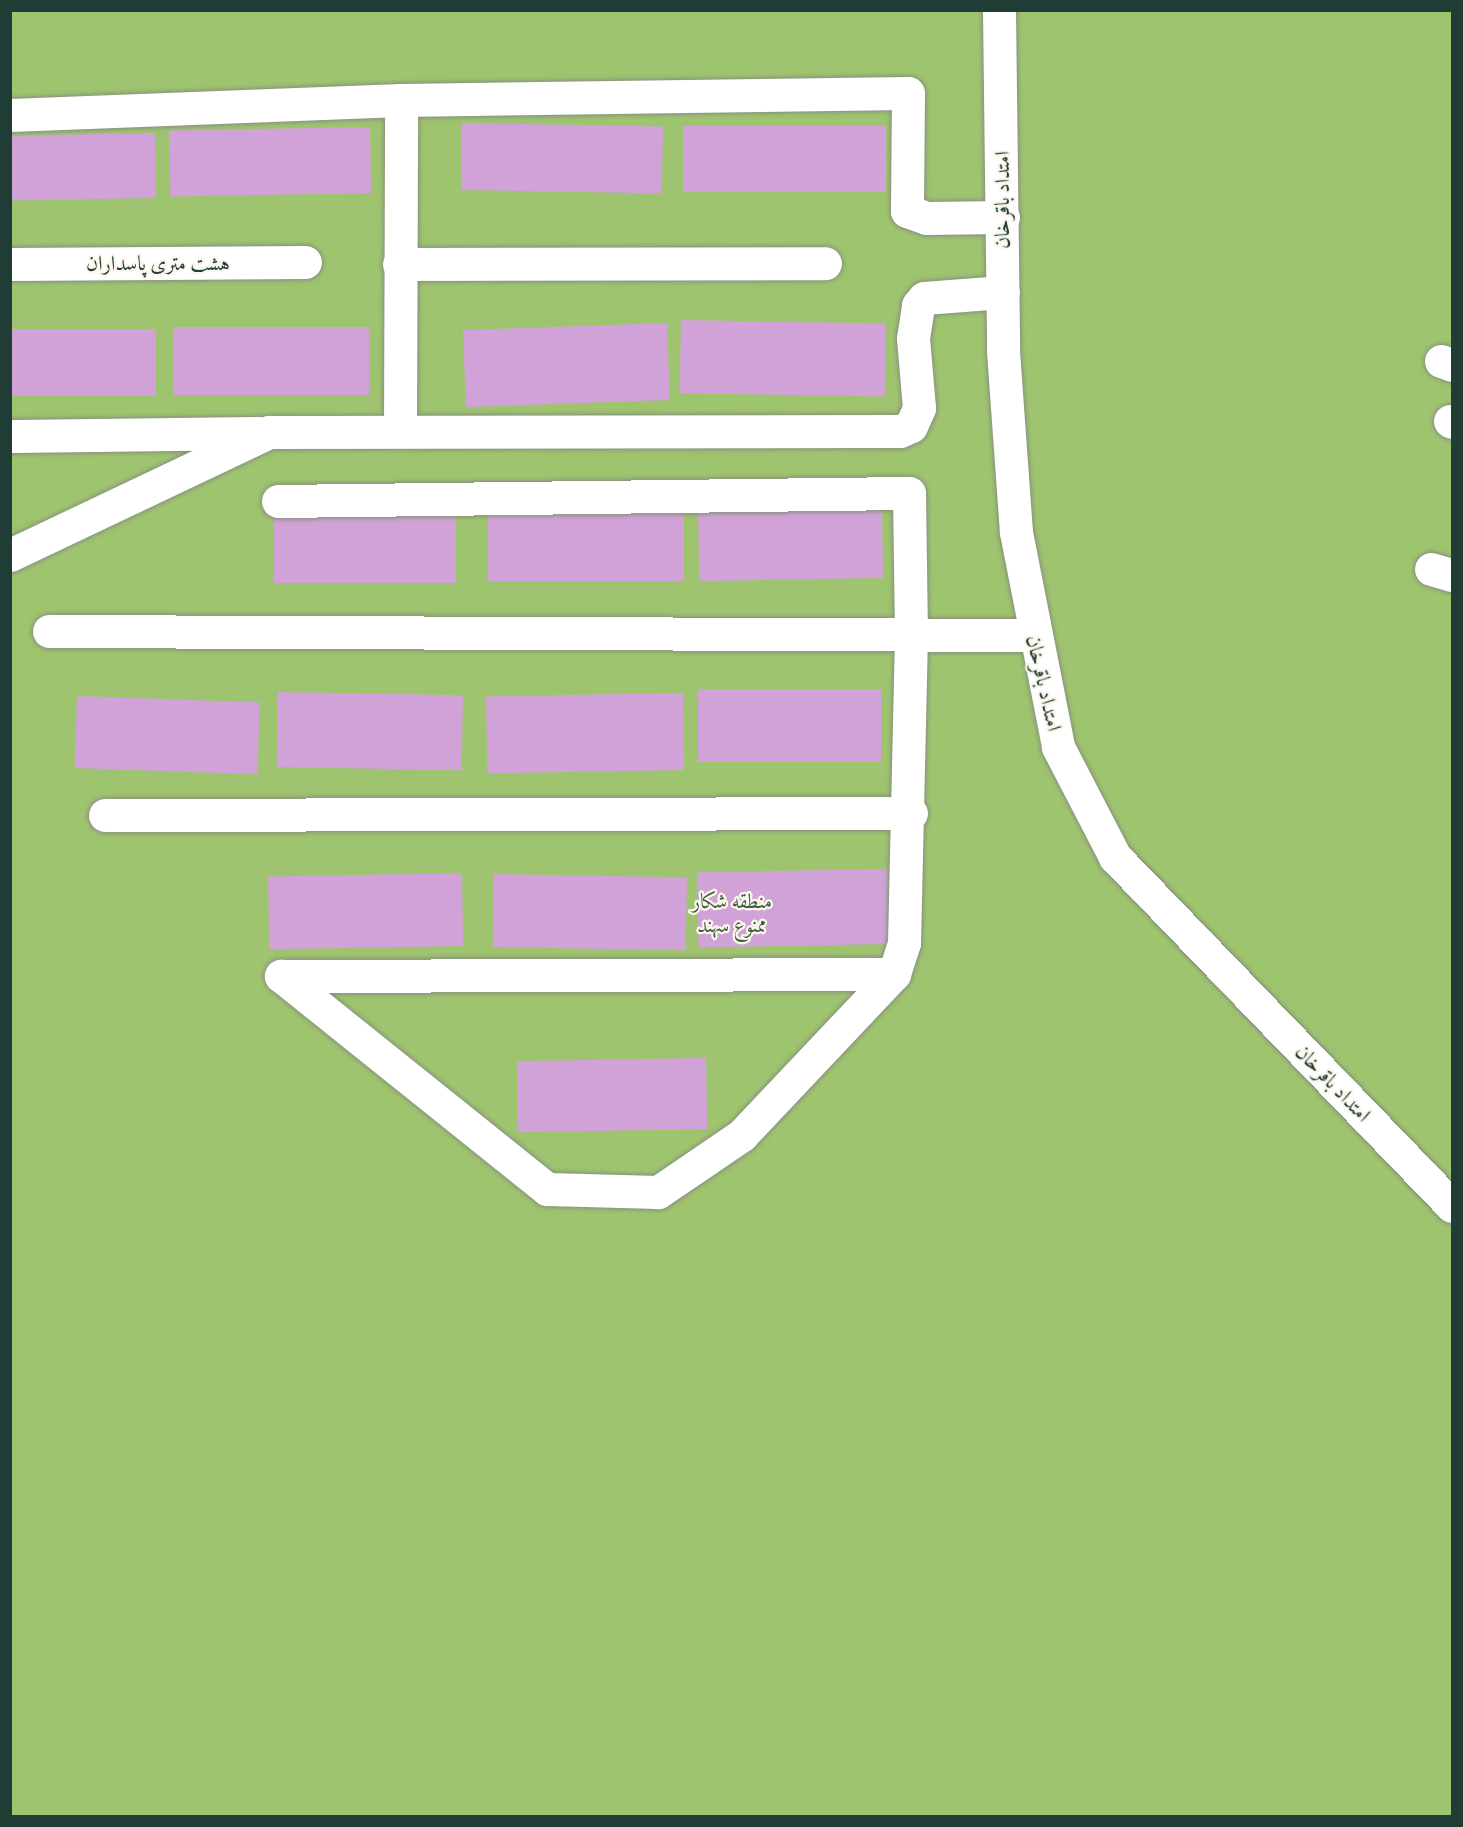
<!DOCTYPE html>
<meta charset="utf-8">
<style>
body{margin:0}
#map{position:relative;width:1463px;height:1827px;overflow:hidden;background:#ece5c7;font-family:"EB Garamond",Amiri,serif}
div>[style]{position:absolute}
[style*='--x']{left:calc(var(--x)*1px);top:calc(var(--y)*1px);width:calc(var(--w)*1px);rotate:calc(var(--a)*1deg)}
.green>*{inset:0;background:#9fc46f;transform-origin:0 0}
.building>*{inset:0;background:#d1a2d8;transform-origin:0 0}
.roads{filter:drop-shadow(0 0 2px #86917e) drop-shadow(0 0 2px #86917e)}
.street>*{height:33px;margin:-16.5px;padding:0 16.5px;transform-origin:16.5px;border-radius:16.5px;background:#fff}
.secondary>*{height:33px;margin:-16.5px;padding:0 16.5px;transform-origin:16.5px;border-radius:16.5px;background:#fff}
span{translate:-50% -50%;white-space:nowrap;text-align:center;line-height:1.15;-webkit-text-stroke:4.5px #fbf7ec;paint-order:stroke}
.street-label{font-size:21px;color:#1f3d34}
.park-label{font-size:21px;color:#3f5f43}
.frame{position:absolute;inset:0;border:12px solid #1f3d34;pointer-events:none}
</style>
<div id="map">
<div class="green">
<i style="left:11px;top:11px;width:1441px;height:1805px"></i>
</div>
<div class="building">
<i style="left:462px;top:123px;width:201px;height:67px;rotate:1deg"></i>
<i style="left:683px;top:126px;width:203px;height:66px"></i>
<i style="left:370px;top:127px;width:66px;height:201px;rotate:89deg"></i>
<i style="left:155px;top:133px;width:65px;height:145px;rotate:89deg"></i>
<i style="left:681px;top:320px;width:205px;height:73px;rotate:1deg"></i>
<i style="left:667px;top:323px;width:77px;height:204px;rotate:88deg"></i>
<i style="left:369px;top:327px;width:68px;height:195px;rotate:90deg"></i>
<i style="left:10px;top:329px;width:146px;height:67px"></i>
<i style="left:684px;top:507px;width:74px;height:196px;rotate:90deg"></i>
<i style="left:882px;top:509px;width:69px;height:184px;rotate:89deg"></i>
<i style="left:274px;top:516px;width:182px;height:67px"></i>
<i style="left:881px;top:689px;width:73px;height:183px;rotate:90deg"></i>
<i style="left:278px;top:692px;width:185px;height:75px;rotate:1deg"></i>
<i style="left:683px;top:693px;width:77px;height:197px;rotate:89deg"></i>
<i style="left:77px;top:696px;width:183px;height:72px;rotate:2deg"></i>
<i style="left:887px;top:869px;width:75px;height:190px;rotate:89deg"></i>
<i style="left:462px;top:873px;width:73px;height:194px;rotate:89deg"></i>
<i style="left:494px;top:874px;width:193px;height:73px;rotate:1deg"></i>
<i style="left:706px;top:1058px;width:71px;height:189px;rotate:89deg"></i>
</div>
<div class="roads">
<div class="street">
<i style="--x:10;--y:115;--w:391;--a:-2.2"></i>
<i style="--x:401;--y:100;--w:507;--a:-0.79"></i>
<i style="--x:908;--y:93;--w:118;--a:90.5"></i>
<i style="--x:907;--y:211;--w:20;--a:20"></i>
<i style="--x:926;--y:218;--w:77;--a:-0.7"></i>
<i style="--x:10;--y:264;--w:295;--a:-0.4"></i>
<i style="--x:399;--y:264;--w:426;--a:-0.1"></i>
<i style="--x:1441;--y:361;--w:12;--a:20"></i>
<i style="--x:1450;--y:421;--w:2;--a:27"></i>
<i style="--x:400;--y:431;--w:331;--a:-89.8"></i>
<i style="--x:10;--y:436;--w:248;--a:-0.7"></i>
<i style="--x:278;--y:501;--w:631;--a:-0.73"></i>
<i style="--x:909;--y:493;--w:142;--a:89.2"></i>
<i style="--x:911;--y:635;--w:308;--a:91.3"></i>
<i style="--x:904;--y:943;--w:33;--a:108"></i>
<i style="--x:894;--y:974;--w:221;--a:133.4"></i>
<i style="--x:742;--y:1135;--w:102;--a:145.8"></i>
<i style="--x:658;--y:1192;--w:111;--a:-178.5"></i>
<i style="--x:547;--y:1189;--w:341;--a:-141.3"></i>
<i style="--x:10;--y:555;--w:287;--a:-25.4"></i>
<i style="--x:269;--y:432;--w:631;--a:-0.09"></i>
<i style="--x:900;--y:431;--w:12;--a:-24"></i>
<i style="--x:911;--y:426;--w:20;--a:-66"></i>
<i style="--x:919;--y:408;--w:70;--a:-94.9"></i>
<i style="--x:913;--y:338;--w:33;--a:-81"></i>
<i style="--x:918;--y:305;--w:9;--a:-49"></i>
<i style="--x:924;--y:298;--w:79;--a:-4.3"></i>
<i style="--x:1431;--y:569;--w:22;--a:16"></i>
<i style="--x:49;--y:631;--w:983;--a:0.23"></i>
<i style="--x:105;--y:815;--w:806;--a:-0.14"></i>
<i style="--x:281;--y:976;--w:613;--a:-0.19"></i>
</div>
<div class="secondary">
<i style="--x:999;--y:10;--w:341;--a:89.3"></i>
<i style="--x:1003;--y:351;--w:181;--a:85.9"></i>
<i style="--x:1016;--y:532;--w:219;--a:78.9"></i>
<i style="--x:1058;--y:747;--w:124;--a:62.6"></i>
<i style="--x:1115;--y:857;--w:485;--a:46"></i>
</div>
</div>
<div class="street-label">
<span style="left:1002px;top:200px;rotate:-90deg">امتداد باقرخان</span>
<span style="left:158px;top:263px">هشت متری پاسداران</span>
<span style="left:1044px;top:683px;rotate:77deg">امتداد باقرخان</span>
<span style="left:1333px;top:1083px;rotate:46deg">امتداد باقرخان</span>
</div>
<div class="park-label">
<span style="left:732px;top:913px">منطقه شکار<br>ممنوع سهند</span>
</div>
<div class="frame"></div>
</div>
